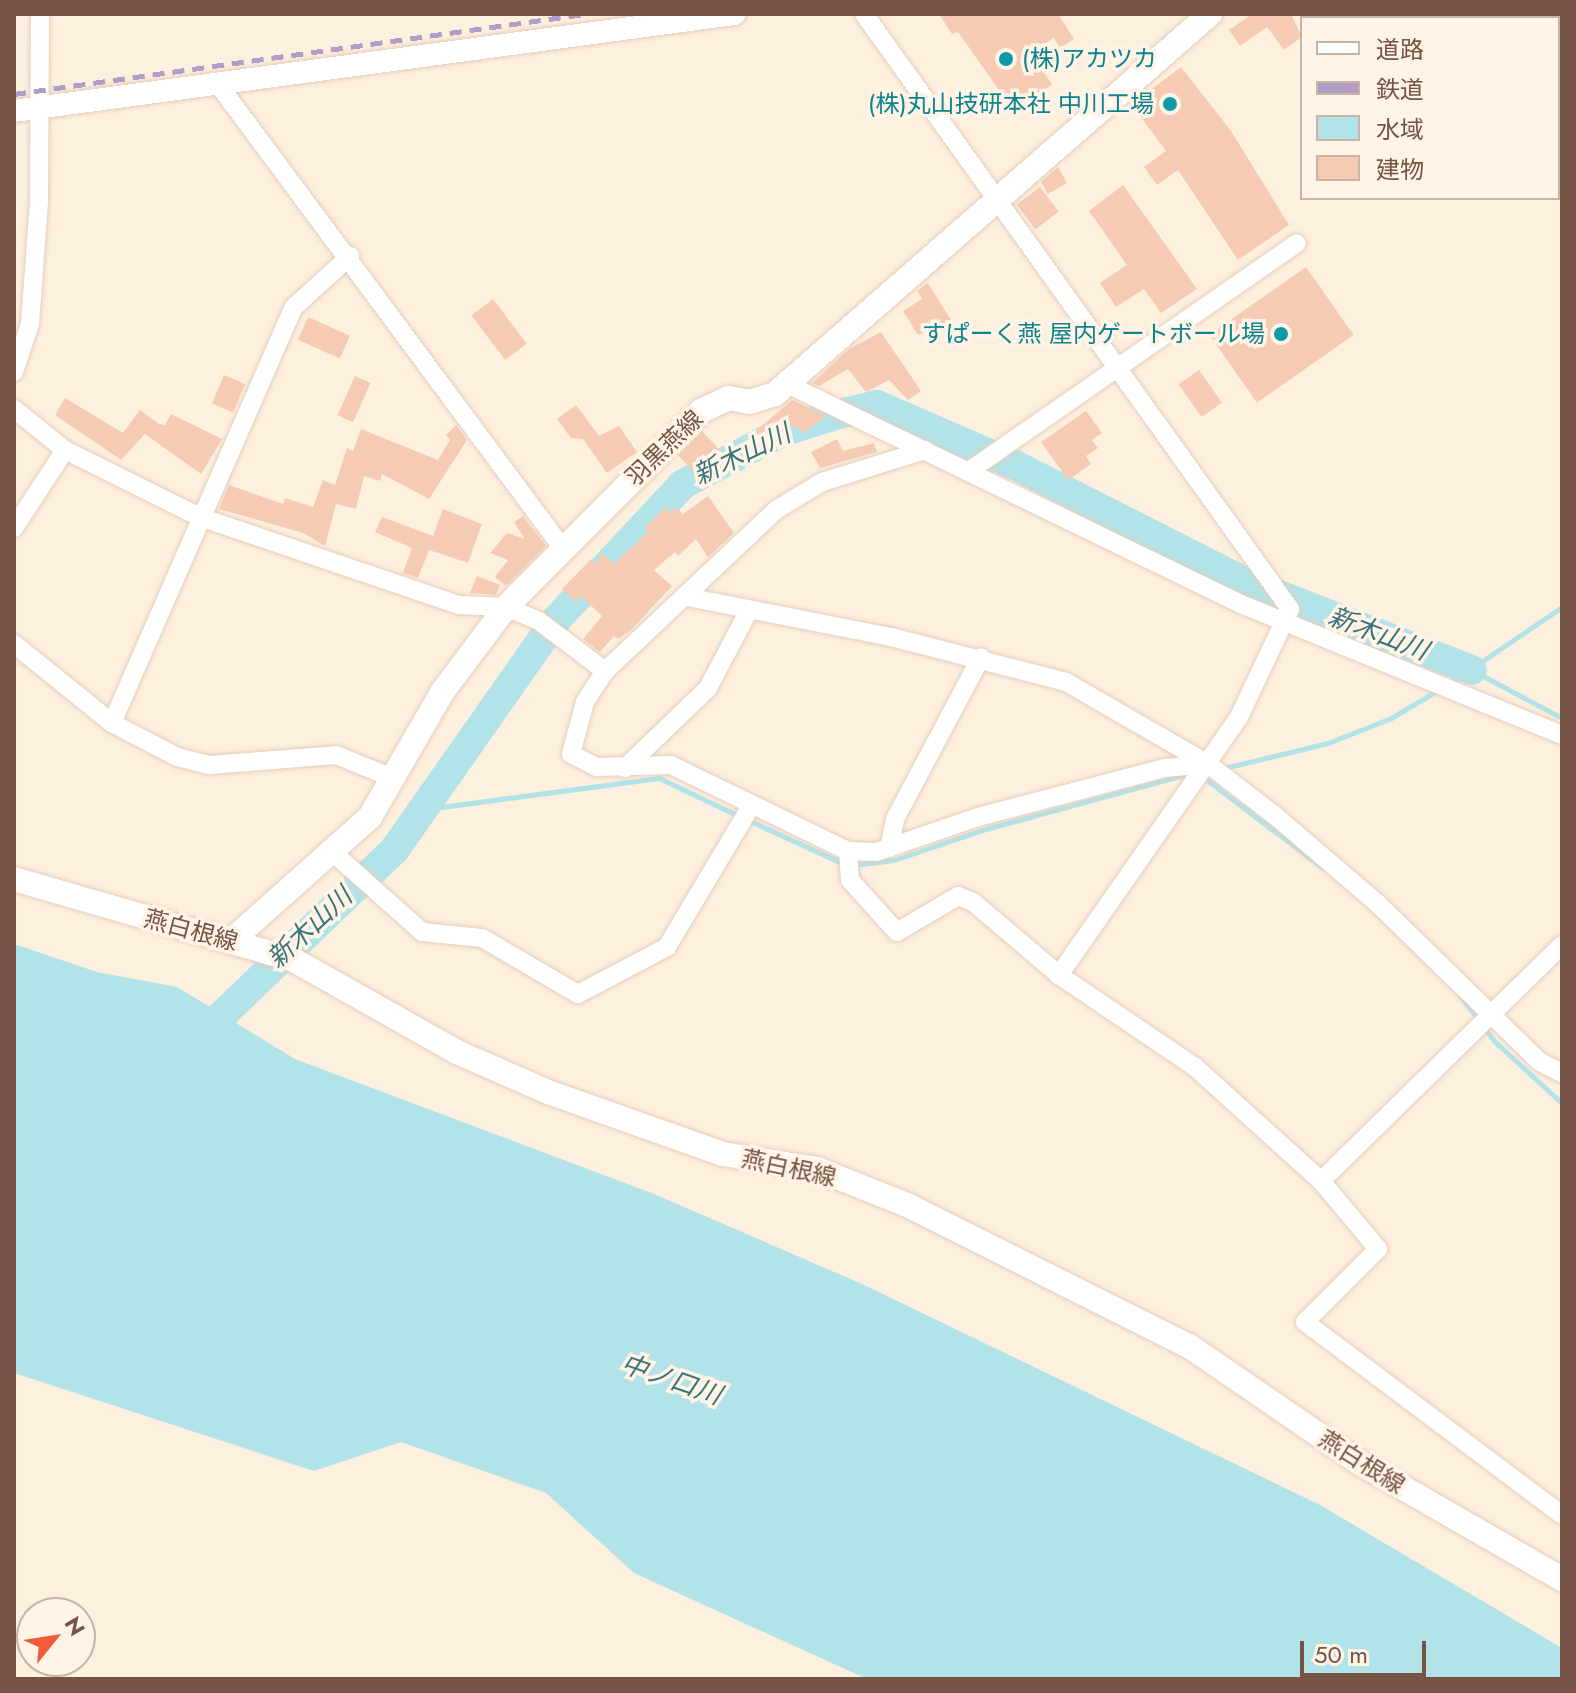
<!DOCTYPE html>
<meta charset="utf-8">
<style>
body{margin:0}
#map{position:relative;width:1576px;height:1693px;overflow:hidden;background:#fef0de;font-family:Jost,"Noto Sans JP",sans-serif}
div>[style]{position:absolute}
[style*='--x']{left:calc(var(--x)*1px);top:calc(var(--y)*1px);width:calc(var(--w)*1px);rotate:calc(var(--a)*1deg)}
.water>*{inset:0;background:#b2e3e8}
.stream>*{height:5px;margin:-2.5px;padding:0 2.5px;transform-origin:2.5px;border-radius:2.5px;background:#b2e3e8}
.river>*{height:30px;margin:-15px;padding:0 15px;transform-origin:15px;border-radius:15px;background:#b2e3e8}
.building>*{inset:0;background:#f5cbb4;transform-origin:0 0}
.roads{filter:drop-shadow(0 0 2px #e4cdbd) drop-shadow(0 0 2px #e4cdbd)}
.minor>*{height:18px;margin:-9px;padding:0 9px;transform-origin:9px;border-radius:9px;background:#fff}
.tertiary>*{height:22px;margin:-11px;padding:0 11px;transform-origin:11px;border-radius:11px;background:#fff}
.secondary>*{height:24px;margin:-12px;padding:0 12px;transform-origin:12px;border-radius:12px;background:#fff}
.rail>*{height:5px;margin-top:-2.5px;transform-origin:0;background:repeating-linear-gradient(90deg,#b29dc7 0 12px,transparent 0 20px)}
.dots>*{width:22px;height:22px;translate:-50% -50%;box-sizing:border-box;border:4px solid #fff4e6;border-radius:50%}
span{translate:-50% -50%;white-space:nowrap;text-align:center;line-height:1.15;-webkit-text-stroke:7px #fff4e6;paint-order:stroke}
.culture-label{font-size:24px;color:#0d838f}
.left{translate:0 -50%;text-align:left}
.right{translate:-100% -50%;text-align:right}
.street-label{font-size:24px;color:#755445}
.water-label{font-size:26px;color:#38747c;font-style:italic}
.frame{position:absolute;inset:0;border:16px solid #755445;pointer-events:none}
.legend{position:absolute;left:1300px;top:16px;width:260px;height:184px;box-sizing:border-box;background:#fff4e6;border:2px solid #c8b4a6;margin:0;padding:10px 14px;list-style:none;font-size:24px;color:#755445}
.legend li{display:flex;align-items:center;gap:16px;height:40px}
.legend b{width:40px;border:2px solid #c8b4a6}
.north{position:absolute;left:16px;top:1597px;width:80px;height:80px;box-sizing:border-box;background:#fff4e6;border:2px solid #c8b4a6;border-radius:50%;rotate:60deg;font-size:22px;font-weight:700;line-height:32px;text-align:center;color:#755445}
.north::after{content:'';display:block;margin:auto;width:28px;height:36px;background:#f15a3a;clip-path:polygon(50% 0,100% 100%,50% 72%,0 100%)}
.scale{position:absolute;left:1300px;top:1641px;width:126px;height:36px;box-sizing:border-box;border:4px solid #755445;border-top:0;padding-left:10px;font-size:24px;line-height:28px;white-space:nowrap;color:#755445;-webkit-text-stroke:6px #fff4e6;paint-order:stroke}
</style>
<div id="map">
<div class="water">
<i style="clip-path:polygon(14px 944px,97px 972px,177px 987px,295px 1059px,654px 1194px,862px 1284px,1320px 1505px,1562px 1648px,1562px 1679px,867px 1679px,634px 1573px,546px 1493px,401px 1442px,314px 1471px,14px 1373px)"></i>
</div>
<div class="stream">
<i style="--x:1472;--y:670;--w:102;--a:28.1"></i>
<i style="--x:1450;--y:683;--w:135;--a:-34.2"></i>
<i style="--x:1224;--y:768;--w:107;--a:-13.5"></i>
<i style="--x:1328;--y:743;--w:68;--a:-21.6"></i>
<i style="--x:1391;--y:718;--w:55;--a:-30.8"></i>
<i style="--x:1203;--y:777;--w:151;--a:37.2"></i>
<i style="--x:426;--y:809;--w:235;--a:-7.6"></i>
<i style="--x:659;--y:778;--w:89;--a:25.4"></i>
<i style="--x:748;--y:820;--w:106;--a:24.6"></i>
<i style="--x:854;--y:865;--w:40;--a:-7.1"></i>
<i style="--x:894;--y:860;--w:93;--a:-18.8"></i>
<i style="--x:982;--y:830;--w:213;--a:-15.3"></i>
<i style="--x:1459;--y:994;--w:59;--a:53.3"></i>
<i style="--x:1494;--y:1041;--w:92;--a:42.4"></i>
</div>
<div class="river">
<i style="--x:192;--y:1044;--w:281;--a:-43.8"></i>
<i style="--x:395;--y:849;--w:279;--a:-54.9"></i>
<i style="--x:555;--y:621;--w:187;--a:-46.9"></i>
<i style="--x:683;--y:484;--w:112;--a:-27.7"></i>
<i style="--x:782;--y:432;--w:56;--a:-17.8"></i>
<i style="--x:835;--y:415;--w:43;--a:-13.4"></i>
<i style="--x:877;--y:405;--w:150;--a:23.5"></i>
<i style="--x:1015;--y:465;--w:258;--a:27"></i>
<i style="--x:1245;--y:582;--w:243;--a:21.2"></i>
</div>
<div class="building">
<i style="clip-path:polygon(939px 14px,1058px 14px,1074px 39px,1060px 48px,1054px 38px,1030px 53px,1052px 84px,1036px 96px,1032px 90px,1011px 107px,958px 32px,952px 34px)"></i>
<i style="clip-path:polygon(1252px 14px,1291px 14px,1302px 37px,1284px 50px,1267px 27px,1240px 46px,1229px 30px)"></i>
<i style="clip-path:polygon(1181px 67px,1231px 131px,1289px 225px,1238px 260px,1178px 170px,1157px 185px,1144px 167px,1166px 151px,1131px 104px)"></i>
<i style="clip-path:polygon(1058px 167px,1067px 183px,1048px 194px,1041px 182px)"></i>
<i style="clip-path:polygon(1123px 185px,1197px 289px,1161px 313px,1144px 289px,1116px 307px,1100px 283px,1127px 265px,1089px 211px)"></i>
<i style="left:1040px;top:187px;width:31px;height:29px;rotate:53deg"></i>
<i style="left:1306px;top:267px;width:83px;height:118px;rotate:55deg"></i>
<i style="clip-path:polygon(928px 283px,951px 320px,918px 335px,903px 311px,922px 299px,917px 291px)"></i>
<i style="left:493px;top:299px;width:56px;height:27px;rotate:53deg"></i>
<i style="left:308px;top:317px;width:46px;height:25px;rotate:24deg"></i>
<i style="clip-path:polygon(881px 332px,921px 391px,908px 400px,889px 380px,866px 392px,848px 369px,819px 386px,812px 383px,849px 349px)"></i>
<i style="left:1199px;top:370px;width:40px;height:25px;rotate:55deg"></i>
<i style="left:224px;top:375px;width:23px;height:31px;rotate:23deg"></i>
<i style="left:355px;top:376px;width:17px;height:43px;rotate:24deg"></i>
<i style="clip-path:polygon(65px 398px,123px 433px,140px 410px,159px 424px,165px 425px,171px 414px,222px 439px,201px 474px,145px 434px,121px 460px,55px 415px)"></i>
<i style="clip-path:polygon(792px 400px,826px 416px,802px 434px,797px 426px,745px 440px)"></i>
<i style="clip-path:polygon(576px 405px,599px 436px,619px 426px,637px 452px,607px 473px,583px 439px,571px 438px,557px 419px)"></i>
<i style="clip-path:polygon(1086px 411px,1102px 433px,1092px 440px,1098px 448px,1086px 456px,1091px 464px,1068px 480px,1041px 442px)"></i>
<i style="clip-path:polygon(456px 425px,467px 440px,429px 499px,382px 474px,380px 481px,364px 476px,356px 509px,336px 504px,325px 546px,303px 533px,219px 509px,229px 485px,283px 504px,285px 498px,313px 507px,323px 480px,335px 485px,347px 448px,353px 451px,361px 429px,438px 460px,450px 440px,446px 435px)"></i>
<i style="clip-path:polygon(702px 431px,729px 460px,708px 488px,678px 455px)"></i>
<i style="clip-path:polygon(837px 439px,843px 451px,874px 443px,877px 452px,820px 468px,811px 452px)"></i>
<i style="clip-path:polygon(708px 496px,734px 533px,708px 557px,696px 539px,678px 556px,675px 552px,654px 570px,672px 586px,632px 629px,618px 639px,614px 636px,600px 652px,583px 639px,602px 616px,581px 596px,576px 602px,562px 589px,591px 559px,595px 563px,603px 554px,614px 564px,648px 532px,644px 528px,666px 507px,670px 513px,676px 507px,683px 514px)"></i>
<i style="clip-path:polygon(443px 509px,482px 524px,468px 563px,429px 550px,418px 578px,403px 573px,412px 548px,375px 532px,382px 517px,433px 536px)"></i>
<i style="clip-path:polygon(523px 516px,546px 546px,506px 586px,495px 577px,508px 560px,490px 553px,507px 533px,525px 539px,514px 522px)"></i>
<i style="clip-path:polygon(477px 576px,500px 585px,496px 595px,470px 593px)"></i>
</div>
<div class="roads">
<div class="minor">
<i style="--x:864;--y:14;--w:732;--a:54.4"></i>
<i style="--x:1290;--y:609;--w:119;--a:115.3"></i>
<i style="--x:1239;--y:717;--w:315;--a:124.9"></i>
<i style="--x:218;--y:84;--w:575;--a:53.41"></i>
<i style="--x:14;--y:372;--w:51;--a:-71.6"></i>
<i style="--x:30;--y:324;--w:122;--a:-85.8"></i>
<i style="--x:39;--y:202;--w:188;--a:-89.7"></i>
<i style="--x:785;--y:383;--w:507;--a:25.86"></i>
<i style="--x:1241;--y:604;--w:347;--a:22.2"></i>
<i style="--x:14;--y:409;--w:65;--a:38.8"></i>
<i style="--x:65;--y:450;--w:151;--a:26.4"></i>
<i style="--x:200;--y:517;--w:274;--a:18.8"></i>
<i style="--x:459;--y:605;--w:47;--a:2.4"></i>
<i style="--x:506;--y:607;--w:36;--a:23"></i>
<i style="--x:539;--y:621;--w:83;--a:37.1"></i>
<i style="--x:925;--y:450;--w:108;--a:162.7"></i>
<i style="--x:822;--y:482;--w:54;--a:148.7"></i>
<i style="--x:776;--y:510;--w:235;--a:136.7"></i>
<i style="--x:605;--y:671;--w:37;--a:123"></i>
<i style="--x:585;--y:702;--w:54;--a:105.1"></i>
<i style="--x:571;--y:754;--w:28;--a:27"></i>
<i style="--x:596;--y:767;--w:75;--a:-1.5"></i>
<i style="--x:671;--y:765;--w:197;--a:25.9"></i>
<i style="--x:848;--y:851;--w:28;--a:2"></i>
<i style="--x:876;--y:852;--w:108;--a:-18.9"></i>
<i style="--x:978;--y:817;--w:193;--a:-14.7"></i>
<i style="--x:1165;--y:768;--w:43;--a:-5.3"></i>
<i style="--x:969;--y:471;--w:399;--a:-34.8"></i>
<i style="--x:14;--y:528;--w:93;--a:-56.8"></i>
<i style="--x:687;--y:597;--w:208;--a:11.1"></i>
<i style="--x:891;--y:637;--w:181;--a:14.4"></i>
<i style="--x:1066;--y:682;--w:164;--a:30"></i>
<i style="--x:1208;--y:764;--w:82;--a:37.6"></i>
<i style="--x:1273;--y:814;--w:138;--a:40.6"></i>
<i style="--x:1378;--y:904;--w:226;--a:44.3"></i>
<i style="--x:1540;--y:1062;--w:25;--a:27"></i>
<i style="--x:14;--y:644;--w:126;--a:38.9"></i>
<i style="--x:112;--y:723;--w:73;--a:27.6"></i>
<i style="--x:177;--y:757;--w:34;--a:14"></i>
<i style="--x:210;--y:765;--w:126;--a:-4.5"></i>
<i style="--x:336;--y:755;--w:61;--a:22"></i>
<i style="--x:112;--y:723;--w:454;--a:-66.4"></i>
<i style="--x:294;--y:307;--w:76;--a:-42.3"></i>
<i style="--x:625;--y:768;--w:115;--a:-43.9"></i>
<i style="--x:708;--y:688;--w:86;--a:-62.2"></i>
<i style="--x:889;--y:848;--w:30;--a:-78"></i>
<i style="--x:895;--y:819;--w:183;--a:-62"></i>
<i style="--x:329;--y:849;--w:125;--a:41.7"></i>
<i style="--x:422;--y:932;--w:60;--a:5.7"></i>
<i style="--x:482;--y:938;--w:111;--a:30.3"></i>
<i style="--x:578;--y:994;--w:101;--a:-27.8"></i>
<i style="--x:667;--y:947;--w:164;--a:-59.2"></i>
<i style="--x:848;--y:851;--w:29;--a:86"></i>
<i style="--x:850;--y:880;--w:70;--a:47.9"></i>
<i style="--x:897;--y:932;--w:71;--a:-30.5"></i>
<i style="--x:958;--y:896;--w:16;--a:22"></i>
<i style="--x:973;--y:902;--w:113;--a:40.3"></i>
<i style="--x:1059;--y:975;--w:164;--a:34.1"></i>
<i style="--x:1195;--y:1067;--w:170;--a:42.1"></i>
<i style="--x:1321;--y:1181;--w:89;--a:50"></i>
<i style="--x:1378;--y:1249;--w:103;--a:135"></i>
<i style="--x:1305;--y:1322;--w:321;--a:36.9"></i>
<i style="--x:1321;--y:1181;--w:337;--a:-44.4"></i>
</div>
<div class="tertiary">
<i style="--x:14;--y:111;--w:727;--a:-7.67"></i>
</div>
<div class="secondary">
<i style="--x:14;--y:879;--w:289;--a:16.1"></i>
<i style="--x:292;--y:959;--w:189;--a:29.4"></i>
<i style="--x:457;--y:1052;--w:99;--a:23.7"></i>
<i style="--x:548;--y:1092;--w:186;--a:19.5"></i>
<i style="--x:723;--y:1154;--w:95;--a:9.1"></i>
<i style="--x:817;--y:1169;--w:97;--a:21.8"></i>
<i style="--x:907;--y:1205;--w:315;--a:26.6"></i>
<i style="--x:1189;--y:1346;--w:207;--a:34.4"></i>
<i style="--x:1360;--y:1463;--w:233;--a:29.9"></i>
<i style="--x:232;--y:940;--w:185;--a:-41.7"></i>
<i style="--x:370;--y:817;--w:146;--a:-59.9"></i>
<i style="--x:443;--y:691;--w:105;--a:-53.1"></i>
<i style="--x:506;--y:607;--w:276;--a:-45.1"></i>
<i style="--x:701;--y:411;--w:31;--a:-25"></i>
<i style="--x:729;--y:398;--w:20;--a:11"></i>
<i style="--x:749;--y:402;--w:27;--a:-17"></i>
<i style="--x:775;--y:394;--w:578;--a:-41.14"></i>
</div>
</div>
<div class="rail">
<i style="--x:14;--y:94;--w:577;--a:-7.98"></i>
</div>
<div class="dots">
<i style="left:1006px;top:59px;background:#0f9aa8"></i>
<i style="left:1170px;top:104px;background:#0f9aa8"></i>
<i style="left:1281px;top:334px;background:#0f9aa8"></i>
</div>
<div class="culture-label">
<span class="left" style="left:1022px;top:59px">(株)アカツカ</span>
<span class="right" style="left:1154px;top:104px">(株)丸山技研本社 中川工場</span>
<span class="right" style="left:1265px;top:334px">すぱーく燕 屋内ゲートボール場</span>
</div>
<div class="street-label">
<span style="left:664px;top:448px;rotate:-44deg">羽黒燕線</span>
<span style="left:191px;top:930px;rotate:15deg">燕白根線</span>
<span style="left:789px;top:1168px;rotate:12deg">燕白根線</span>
<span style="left:1362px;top:1462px;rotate:32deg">燕白根線</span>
</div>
<div class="water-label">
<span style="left:742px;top:455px;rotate:-26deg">新木山川</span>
<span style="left:1378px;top:634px;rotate:21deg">新木山川</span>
<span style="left:310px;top:928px;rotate:-43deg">新木山川</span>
<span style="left:671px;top:1380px;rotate:19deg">中ノ口川</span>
</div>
<div class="frame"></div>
<ul class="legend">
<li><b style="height:10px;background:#fff"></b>道路</li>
<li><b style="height:10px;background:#b29dc7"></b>鉄道</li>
<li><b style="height:22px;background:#b2e3e8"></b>水域</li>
<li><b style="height:22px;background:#f5cbb4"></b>建物</li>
</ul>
<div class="north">N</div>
<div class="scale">50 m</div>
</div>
